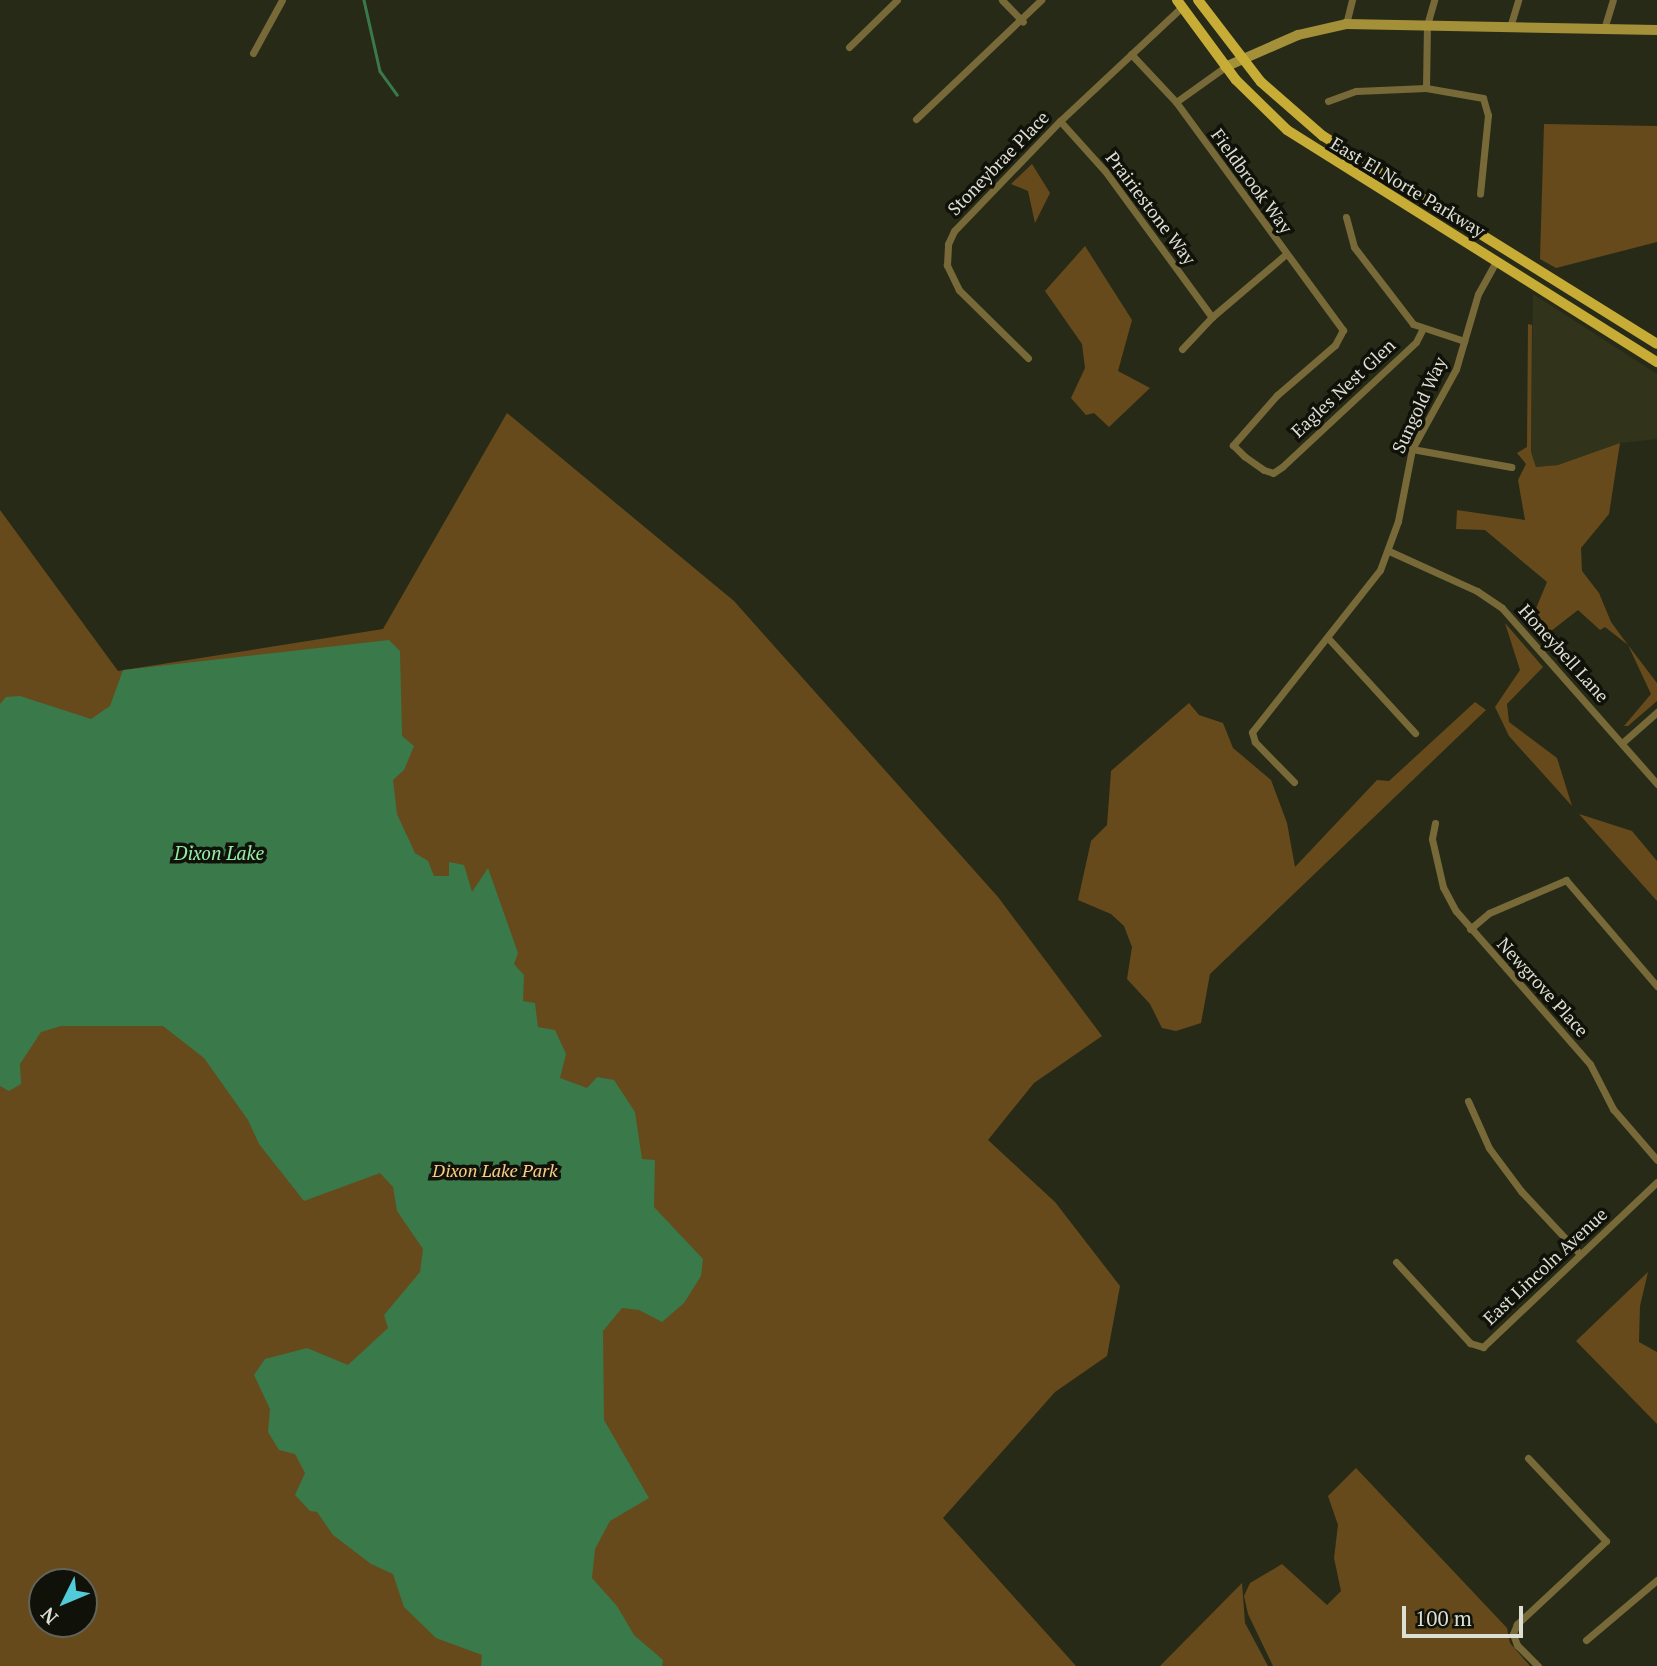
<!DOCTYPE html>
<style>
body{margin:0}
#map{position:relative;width:1657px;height:1666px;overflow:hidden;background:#282a18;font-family:"PT Serif",serif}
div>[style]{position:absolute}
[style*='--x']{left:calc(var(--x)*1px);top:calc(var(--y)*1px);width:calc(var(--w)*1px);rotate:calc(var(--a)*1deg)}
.built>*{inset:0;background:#31341b}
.green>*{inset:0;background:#664a1b}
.water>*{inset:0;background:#39794a}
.stream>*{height:2.5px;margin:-1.25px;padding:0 1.25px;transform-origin:1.25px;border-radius:1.25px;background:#39794a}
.minor>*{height:7px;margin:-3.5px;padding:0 3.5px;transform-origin:3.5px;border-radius:3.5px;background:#776a38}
.secondary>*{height:10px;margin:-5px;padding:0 5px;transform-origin:5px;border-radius:5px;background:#a49039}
.primary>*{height:10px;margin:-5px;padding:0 5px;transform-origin:5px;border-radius:5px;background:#c7ac36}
span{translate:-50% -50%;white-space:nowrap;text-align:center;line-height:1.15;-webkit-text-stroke:7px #10120a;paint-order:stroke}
.street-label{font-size:18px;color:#dddfd4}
.park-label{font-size:18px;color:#fbcd85;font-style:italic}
.water-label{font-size:19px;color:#94eea8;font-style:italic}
.north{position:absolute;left:28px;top:1568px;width:70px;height:70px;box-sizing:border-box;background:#10120a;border:2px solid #62645b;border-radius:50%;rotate:227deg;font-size:19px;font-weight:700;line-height:28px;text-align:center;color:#dddfd4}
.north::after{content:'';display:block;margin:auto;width:24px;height:32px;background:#52cbd8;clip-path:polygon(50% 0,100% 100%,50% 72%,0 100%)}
.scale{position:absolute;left:1402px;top:1606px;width:121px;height:32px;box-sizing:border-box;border:4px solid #dddfd4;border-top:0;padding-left:9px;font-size:21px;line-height:24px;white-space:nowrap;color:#dddfd4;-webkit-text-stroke:5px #10120a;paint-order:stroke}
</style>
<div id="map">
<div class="built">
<i style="clip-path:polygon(1533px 294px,1657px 374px,1657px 439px,1620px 443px,1558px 465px,1536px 467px,1531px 452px)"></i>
</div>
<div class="green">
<i style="clip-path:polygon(1544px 124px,1657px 126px,1657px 242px,1556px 268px,1540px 259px)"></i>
<i style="clip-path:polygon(1032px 164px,1050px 193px,1035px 223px,1028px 191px,1011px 184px)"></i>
<i style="clip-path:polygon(1085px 246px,1132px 320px,1118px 371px,1150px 388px,1109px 427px,1094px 413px,1086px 415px,1071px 398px,1085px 368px,1082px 344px,1045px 291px)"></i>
<i style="clip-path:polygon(1528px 324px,1532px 325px,1531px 452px,1536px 467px,1558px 465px,1620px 443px,1609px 514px,1581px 548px,1582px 571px,1599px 593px,1611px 622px,1628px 645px,1657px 683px,1657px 701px,1628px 726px,1624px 726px,1651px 694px,1628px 645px,1605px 627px,1600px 630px,1578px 610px,1542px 638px,1530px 623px,1547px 582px,1485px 530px,1456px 529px,1457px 510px,1525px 520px,1518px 480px,1526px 464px,1517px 453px,1527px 447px)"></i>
<i style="clip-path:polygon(evenodd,507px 413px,734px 601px,998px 897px,1102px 1036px,1034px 1083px,988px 1140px,1055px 1202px,1120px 1286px,1107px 1356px,1055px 1392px,943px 1518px,1076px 1666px,0 1666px,0 510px,118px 671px,383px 629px,507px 413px,42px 1582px,84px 1582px,84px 1624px,42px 1624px,42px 1582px)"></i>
<i style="clip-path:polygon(1505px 623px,1543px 667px,1507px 704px,1509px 722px,1557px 758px,1572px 806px,1509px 736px,1495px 707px,1520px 670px)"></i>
<i style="clip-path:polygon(1475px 702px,1486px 710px,1210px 974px,1201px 1023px,1176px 1031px,1162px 1028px,1150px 1004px,1127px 979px,1132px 947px,1124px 926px,1111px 914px,1078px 900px,1091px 841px,1107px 825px,1111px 771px,1189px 703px,1199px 715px,1223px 723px,1233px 748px,1271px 780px,1287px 823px,1295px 867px,1377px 780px,1389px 781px)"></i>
<i style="clip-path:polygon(1579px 814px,1632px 831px,1657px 861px,1657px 901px)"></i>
<i style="clip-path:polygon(1648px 1272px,1640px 1306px,1639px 1342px,1657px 1352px,1657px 1424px,1576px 1341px)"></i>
<i style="clip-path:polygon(1356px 1468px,1507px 1628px,1510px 1643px,1530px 1666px,1273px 1666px,1248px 1614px,1244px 1596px,1250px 1583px,1282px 1564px,1327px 1605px,1341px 1591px,1334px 1558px,1338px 1525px,1328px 1496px)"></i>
<i style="clip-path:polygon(1242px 1583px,1245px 1623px,1268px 1666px,1160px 1666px)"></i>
</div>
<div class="water">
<i style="clip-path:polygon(389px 640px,400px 651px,402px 736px,414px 746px,404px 770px,393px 780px,397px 814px,415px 853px,428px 861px,434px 876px,449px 876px,449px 862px,464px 865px,472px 892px,488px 868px,518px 953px,514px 964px,524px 975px,523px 1001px,535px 1003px,538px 1027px,555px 1030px,566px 1054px,560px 1078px,587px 1088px,597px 1077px,614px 1080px,635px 1112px,642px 1159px,655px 1160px,654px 1207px,703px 1259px,701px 1276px,684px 1303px,662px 1322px,639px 1310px,622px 1308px,603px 1331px,604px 1420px,649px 1498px,610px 1521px,595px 1549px,592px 1578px,617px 1606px,634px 1635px,663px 1660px,662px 1666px,481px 1666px,482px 1655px,436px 1638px,404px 1607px,393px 1574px,371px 1564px,333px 1535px,317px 1512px,310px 1511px,295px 1495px,305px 1473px,295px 1454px,279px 1450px,268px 1432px,270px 1409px,254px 1375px,265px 1359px,307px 1348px,348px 1365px,388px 1328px,384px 1315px,420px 1272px,423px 1249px,397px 1211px,393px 1187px,380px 1173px,304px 1201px,259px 1144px,248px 1120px,204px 1058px,163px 1026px,61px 1026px,41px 1032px,20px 1064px,21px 1084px,9px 1091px,0 1086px,0 704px,6px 697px,20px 696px,91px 719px,110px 706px,123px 670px)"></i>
</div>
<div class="stream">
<i style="--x:364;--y:0;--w:73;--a:77.3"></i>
<i style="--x:380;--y:71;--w:29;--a:54"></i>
</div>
<div class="minor">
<i style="--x:1002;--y:0;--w:30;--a:46"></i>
<i style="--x:1346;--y:24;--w:25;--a:-76"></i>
<i style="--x:1510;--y:27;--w:28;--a:-73"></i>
<i style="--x:1604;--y:29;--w:30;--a:-73"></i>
<i style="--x:849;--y:47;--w:67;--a:-44.4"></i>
<i style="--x:253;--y:53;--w:60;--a:-61.3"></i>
<i style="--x:1131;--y:54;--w:66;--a:46.8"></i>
<i style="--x:1176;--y:102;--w:283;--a:53.8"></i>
<i style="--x:1343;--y:330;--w:17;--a:118"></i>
<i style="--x:1335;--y:345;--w:77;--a:139.2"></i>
<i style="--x:1277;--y:395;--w:67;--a:131.3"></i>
<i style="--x:1233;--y:445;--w:16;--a:45"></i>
<i style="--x:1244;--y:456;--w:24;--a:35"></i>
<i style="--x:1264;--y:470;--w:9;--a:18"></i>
<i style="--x:1273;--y:473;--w:11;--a:-34"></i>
<i style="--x:1282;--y:467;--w:183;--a:-43"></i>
<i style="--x:1416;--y:342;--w:13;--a:-63"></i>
<i style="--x:1426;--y:88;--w:63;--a:-89.1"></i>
<i style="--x:1427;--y:25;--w:26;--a:-74"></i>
<i style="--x:1328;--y:101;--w:30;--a:-20"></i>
<i style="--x:1356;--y:91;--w:70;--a:-2.5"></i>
<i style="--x:1426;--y:88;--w:58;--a:10"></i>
<i style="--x:1483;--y:98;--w:18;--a:74"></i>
<i style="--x:1488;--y:115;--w:79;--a:95.8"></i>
<i style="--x:1176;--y:102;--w:60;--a:-35.5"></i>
<i style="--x:916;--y:119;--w:173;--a:-43.6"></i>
<i style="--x:1060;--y:121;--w:67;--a:48"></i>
<i style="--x:1105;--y:171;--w:181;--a:53.8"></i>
<i style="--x:1346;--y:217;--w:31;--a:75"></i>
<i style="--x:1354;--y:247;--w:97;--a:52.5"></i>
<i style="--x:1413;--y:324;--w:54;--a:18.4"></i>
<i style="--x:1182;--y:349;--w:44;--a:-46.8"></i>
<i style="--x:1212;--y:317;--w:97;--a:-40.4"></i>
<i style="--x:1028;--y:358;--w:97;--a:-135.4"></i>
<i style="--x:959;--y:290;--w:28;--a:-116"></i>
<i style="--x:947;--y:265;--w:21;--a:-87"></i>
<i style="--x:948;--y:244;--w:14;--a:-65"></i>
<i style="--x:954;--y:231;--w:153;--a:-46.1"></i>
<i style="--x:1060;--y:121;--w:167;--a:-43.1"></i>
<i style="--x:1412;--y:449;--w:101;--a:10.3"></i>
<i style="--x:1389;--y:551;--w:97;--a:24.4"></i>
<i style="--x:1477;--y:591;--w:30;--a:34"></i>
<i style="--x:1502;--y:608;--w:235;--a:48.6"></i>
<i style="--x:1328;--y:638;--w:129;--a:47.5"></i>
<i style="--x:1622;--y:743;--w:47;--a:-41.5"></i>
<i style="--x:1294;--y:782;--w:56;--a:-134.3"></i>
<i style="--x:1255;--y:742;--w:10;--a:-107"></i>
<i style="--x:1252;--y:732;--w:206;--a:-51.7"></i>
<i style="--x:1380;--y:570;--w:52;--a:-69.8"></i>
<i style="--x:1398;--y:521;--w:73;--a:-79"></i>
<i style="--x:1412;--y:449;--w:91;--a:-61.2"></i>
<i style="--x:1456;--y:369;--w:78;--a:-73.7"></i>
<i style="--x:1478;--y:294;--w:38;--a:-61"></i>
<i style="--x:1435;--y:823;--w:16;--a:101"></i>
<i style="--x:1432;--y:839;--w:49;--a:77.1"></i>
<i style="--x:1443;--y:887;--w:27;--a:62"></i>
<i style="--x:1456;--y:911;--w:203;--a:48.8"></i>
<i style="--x:1590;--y:1064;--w:51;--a:62.9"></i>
<i style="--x:1613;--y:1109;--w:67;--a:49.2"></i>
<i style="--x:1470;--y:929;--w:25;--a:-40"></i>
<i style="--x:1489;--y:913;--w:84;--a:-23.2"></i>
<i style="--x:1566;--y:880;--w:140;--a:49.4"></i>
<i style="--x:1468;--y:1101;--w:51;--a:65.9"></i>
<i style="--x:1489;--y:1148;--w:54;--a:53.3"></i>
<i style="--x:1521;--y:1191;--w:86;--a:46.9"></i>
<i style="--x:1396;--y:1262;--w:110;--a:47.6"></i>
<i style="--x:1470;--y:1343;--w:14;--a:17"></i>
<i style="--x:1483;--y:1347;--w:240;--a:-43.5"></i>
<i style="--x:1528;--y:1458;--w:114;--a:46.8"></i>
<i style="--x:1606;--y:1541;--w:122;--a:137"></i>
<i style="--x:1517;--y:1624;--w:11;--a:112"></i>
<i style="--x:1513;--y:1634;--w:12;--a:70"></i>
<i style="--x:1517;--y:1645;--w:30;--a:45"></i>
<i style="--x:1586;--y:1640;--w:93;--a:-40.2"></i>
</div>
<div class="secondary">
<i style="--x:1225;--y:67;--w:80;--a:-23.7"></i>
<i style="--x:1298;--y:35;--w:49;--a:-12.9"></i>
<i style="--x:1346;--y:24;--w:311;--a:1.1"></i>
</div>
<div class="primary">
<i style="--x:1177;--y:0;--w:99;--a:53.6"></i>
<i style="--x:1236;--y:80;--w:71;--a:44.4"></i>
<i style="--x:1287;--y:130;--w:437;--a:32.1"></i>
<i style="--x:1198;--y:0;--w:103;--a:52.5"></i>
<i style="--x:1261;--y:82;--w:82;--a:41.1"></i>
<i style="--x:1323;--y:136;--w:393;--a:31.9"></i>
</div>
<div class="street-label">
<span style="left:998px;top:163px;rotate:-46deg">Stoneybrae Place</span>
<span style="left:1252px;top:181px;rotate:54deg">Fieldbrook Way</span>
<span style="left:1408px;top:187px;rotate:31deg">East El Norte Parkway</span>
<span style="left:1151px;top:208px;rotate:53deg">Prairiestone Way</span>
<span style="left:1343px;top:388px;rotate:-43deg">Eagles Nest Glen</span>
<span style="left:1419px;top:405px;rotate:-65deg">Sungold Way</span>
<span style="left:1564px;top:653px;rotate:48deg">Honeybell Lane</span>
<span style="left:1543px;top:987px;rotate:48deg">Newgrove Place</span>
<span style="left:1545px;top:1266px;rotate:-43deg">East Lincoln Avenue</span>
</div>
<div class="park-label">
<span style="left:495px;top:1170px">Dixon Lake Park</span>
</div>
<div class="water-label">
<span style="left:219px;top:853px">Dixon Lake</span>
</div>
<div class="north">N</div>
<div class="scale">100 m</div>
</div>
